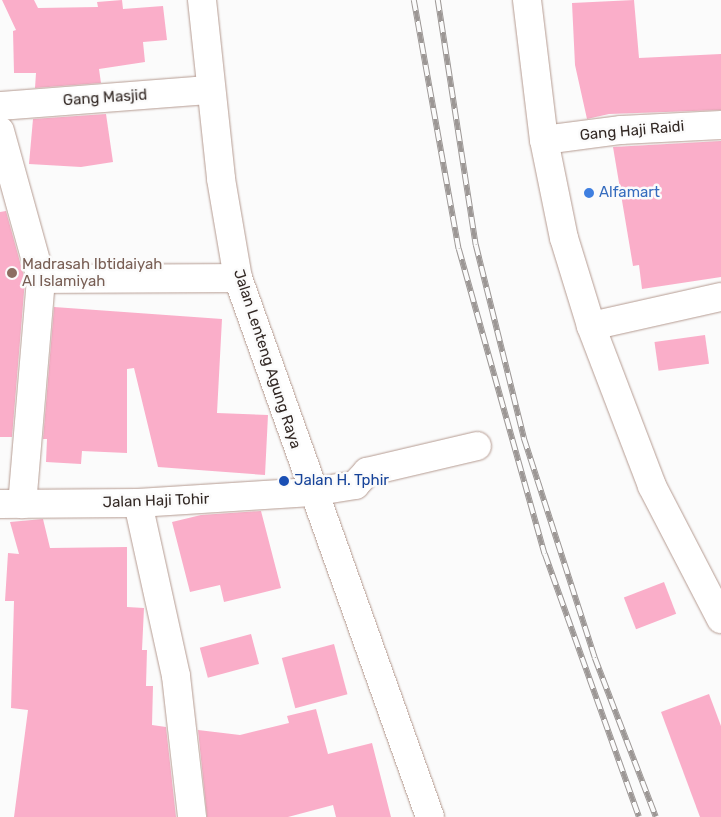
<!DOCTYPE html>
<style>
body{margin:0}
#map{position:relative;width:721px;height:817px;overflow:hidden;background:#fbfbfb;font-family:Rubik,sans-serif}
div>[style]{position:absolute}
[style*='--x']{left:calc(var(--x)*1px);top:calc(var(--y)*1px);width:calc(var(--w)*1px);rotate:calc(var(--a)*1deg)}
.building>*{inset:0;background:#faaec9;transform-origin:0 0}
.roads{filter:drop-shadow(0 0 1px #b59b91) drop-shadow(0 0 1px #b59b91)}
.minor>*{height:28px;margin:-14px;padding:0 14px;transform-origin:14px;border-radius:14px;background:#fff}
.major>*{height:28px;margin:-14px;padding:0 14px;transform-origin:14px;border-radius:14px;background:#fff}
.rail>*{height:5.5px;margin-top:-2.75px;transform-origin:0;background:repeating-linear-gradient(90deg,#fbfbfb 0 11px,#9c9795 0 22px);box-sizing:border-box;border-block:1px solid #9c9795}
.dots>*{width:14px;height:14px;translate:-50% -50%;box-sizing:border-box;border:2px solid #fbfbfb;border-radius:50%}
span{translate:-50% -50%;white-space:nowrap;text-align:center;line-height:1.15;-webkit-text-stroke:5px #fbfbfb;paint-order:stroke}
.street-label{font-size:15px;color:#322824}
.shop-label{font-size:15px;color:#366cbe}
.left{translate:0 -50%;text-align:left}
.education-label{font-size:15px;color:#785e54}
.transit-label{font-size:15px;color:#164399}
</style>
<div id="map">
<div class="building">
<i style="clip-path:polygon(2px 0,34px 0,38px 8px,98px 7px,97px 2px,122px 0,123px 9px,163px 6px,167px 40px,143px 42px,145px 62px,99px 69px,101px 83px,35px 88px,36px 73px,14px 73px,13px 31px,16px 30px)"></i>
<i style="clip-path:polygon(634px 0,639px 58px,721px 54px,721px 110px,609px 114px,587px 119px,575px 65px,572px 3px)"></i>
<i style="clip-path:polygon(106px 114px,113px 162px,81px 167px,29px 164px,33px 119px)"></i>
<i style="clip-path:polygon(721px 141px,721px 277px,642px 289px,639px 265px,633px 266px,613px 147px)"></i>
<i style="clip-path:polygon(6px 211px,25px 280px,12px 437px,0 437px,0 212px)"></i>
<i style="clip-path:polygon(54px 307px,222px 319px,217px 413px,268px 415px,265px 475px,158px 467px,134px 368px,127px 369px,127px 453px,82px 451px,81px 464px,46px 462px,47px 439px,43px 439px)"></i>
<i style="left:705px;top:335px;width:29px;height:51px;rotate:82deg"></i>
<i style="clip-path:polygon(261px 511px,281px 588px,224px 602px,220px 585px,190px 592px,172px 522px,201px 515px)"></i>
<i style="clip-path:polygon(43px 519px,50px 548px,127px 547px,127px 607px,144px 608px,142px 650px,147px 650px,146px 686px,153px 686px,152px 725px,166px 727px,176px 817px,14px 817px,28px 710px,11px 708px,14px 601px,5px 601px,8px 553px,19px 554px,10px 522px)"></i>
<i style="left:664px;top:582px;width:34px;height:43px;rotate:69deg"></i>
<i style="left:251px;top:634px;width:31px;height:53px;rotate:75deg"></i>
<i style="left:334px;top:644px;width:52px;height:54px;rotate:75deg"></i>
<i style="clip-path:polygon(709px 694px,721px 726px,721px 817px,700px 817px,661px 712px)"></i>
<i style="clip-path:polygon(316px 709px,328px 754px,372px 743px,391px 817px,336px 817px,333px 805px,288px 817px,207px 817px,198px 730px,240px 735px,289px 723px,287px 716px)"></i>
</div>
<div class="roads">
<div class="minor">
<i style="--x:0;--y:106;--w:211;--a:-4.4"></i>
<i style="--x:0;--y:131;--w:154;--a:74.5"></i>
<i style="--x:41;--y:279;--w:226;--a:94.8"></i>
<i style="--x:544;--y:140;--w:78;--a:-7.4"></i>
<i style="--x:621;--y:130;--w:100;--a:-2.9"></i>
<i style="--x:41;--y:279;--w:197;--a:-0.3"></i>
<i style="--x:591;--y:326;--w:133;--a:-12.6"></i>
<i style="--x:138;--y:503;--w:177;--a:77.6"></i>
<i style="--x:176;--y:676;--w:142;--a:83.5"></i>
<i style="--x:0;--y:504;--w:138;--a:-0.4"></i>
<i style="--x:138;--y:503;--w:174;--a:-3.6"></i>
<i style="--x:312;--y:492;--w:44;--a:-9.2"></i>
<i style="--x:355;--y:485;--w:18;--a:-47"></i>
<i style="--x:367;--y:472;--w:113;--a:-13.3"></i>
</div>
<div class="major">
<i style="--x:202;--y:0;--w:180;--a:83.9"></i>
<i style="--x:221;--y:179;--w:100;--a:80.3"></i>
<i style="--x:238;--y:278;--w:572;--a:70.39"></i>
<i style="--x:527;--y:0;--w:141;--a:83.1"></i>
<i style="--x:544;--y:140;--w:100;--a:78.5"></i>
<i style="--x:564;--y:238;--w:92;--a:72.9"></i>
<i style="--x:591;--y:326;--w:171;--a:69.1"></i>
<i style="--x:652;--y:486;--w:150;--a:62.6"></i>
</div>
</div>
<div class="rail">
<i style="--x:414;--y:0;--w:253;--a:79.8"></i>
<i style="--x:459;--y:249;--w:317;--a:74.3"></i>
<i style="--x:545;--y:554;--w:279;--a:70.3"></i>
<i style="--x:438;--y:0;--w:248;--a:81.2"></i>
<i style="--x:476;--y:245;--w:199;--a:76"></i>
<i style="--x:524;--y:438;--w:231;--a:72.1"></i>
<i style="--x:595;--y:658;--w:170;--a:69"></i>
</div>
<div class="dots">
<i style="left:589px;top:193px;background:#3f7fe0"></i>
<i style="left:12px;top:273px;background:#8d6e63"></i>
<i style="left:284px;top:481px;background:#1a4fb4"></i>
</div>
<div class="street-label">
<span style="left:105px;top:98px;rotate:-4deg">Gang Masjid</span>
<span style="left:632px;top:131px;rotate:-5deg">Gang Haji Raidi</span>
<span style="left:267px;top:359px;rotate:72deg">Jalan Lenteng Agung Raya</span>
<span style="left:156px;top:501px;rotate:-2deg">Jalan Haji Tohir</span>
</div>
<div class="shop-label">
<span class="left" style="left:599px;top:193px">Alfamart</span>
</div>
<div class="education-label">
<span class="left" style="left:22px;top:273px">Madrasah Ibtidaiyah<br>Al Islamiyah</span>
</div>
<div class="transit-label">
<span class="left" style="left:294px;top:481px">Jalan H. Tphir</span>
</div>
</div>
